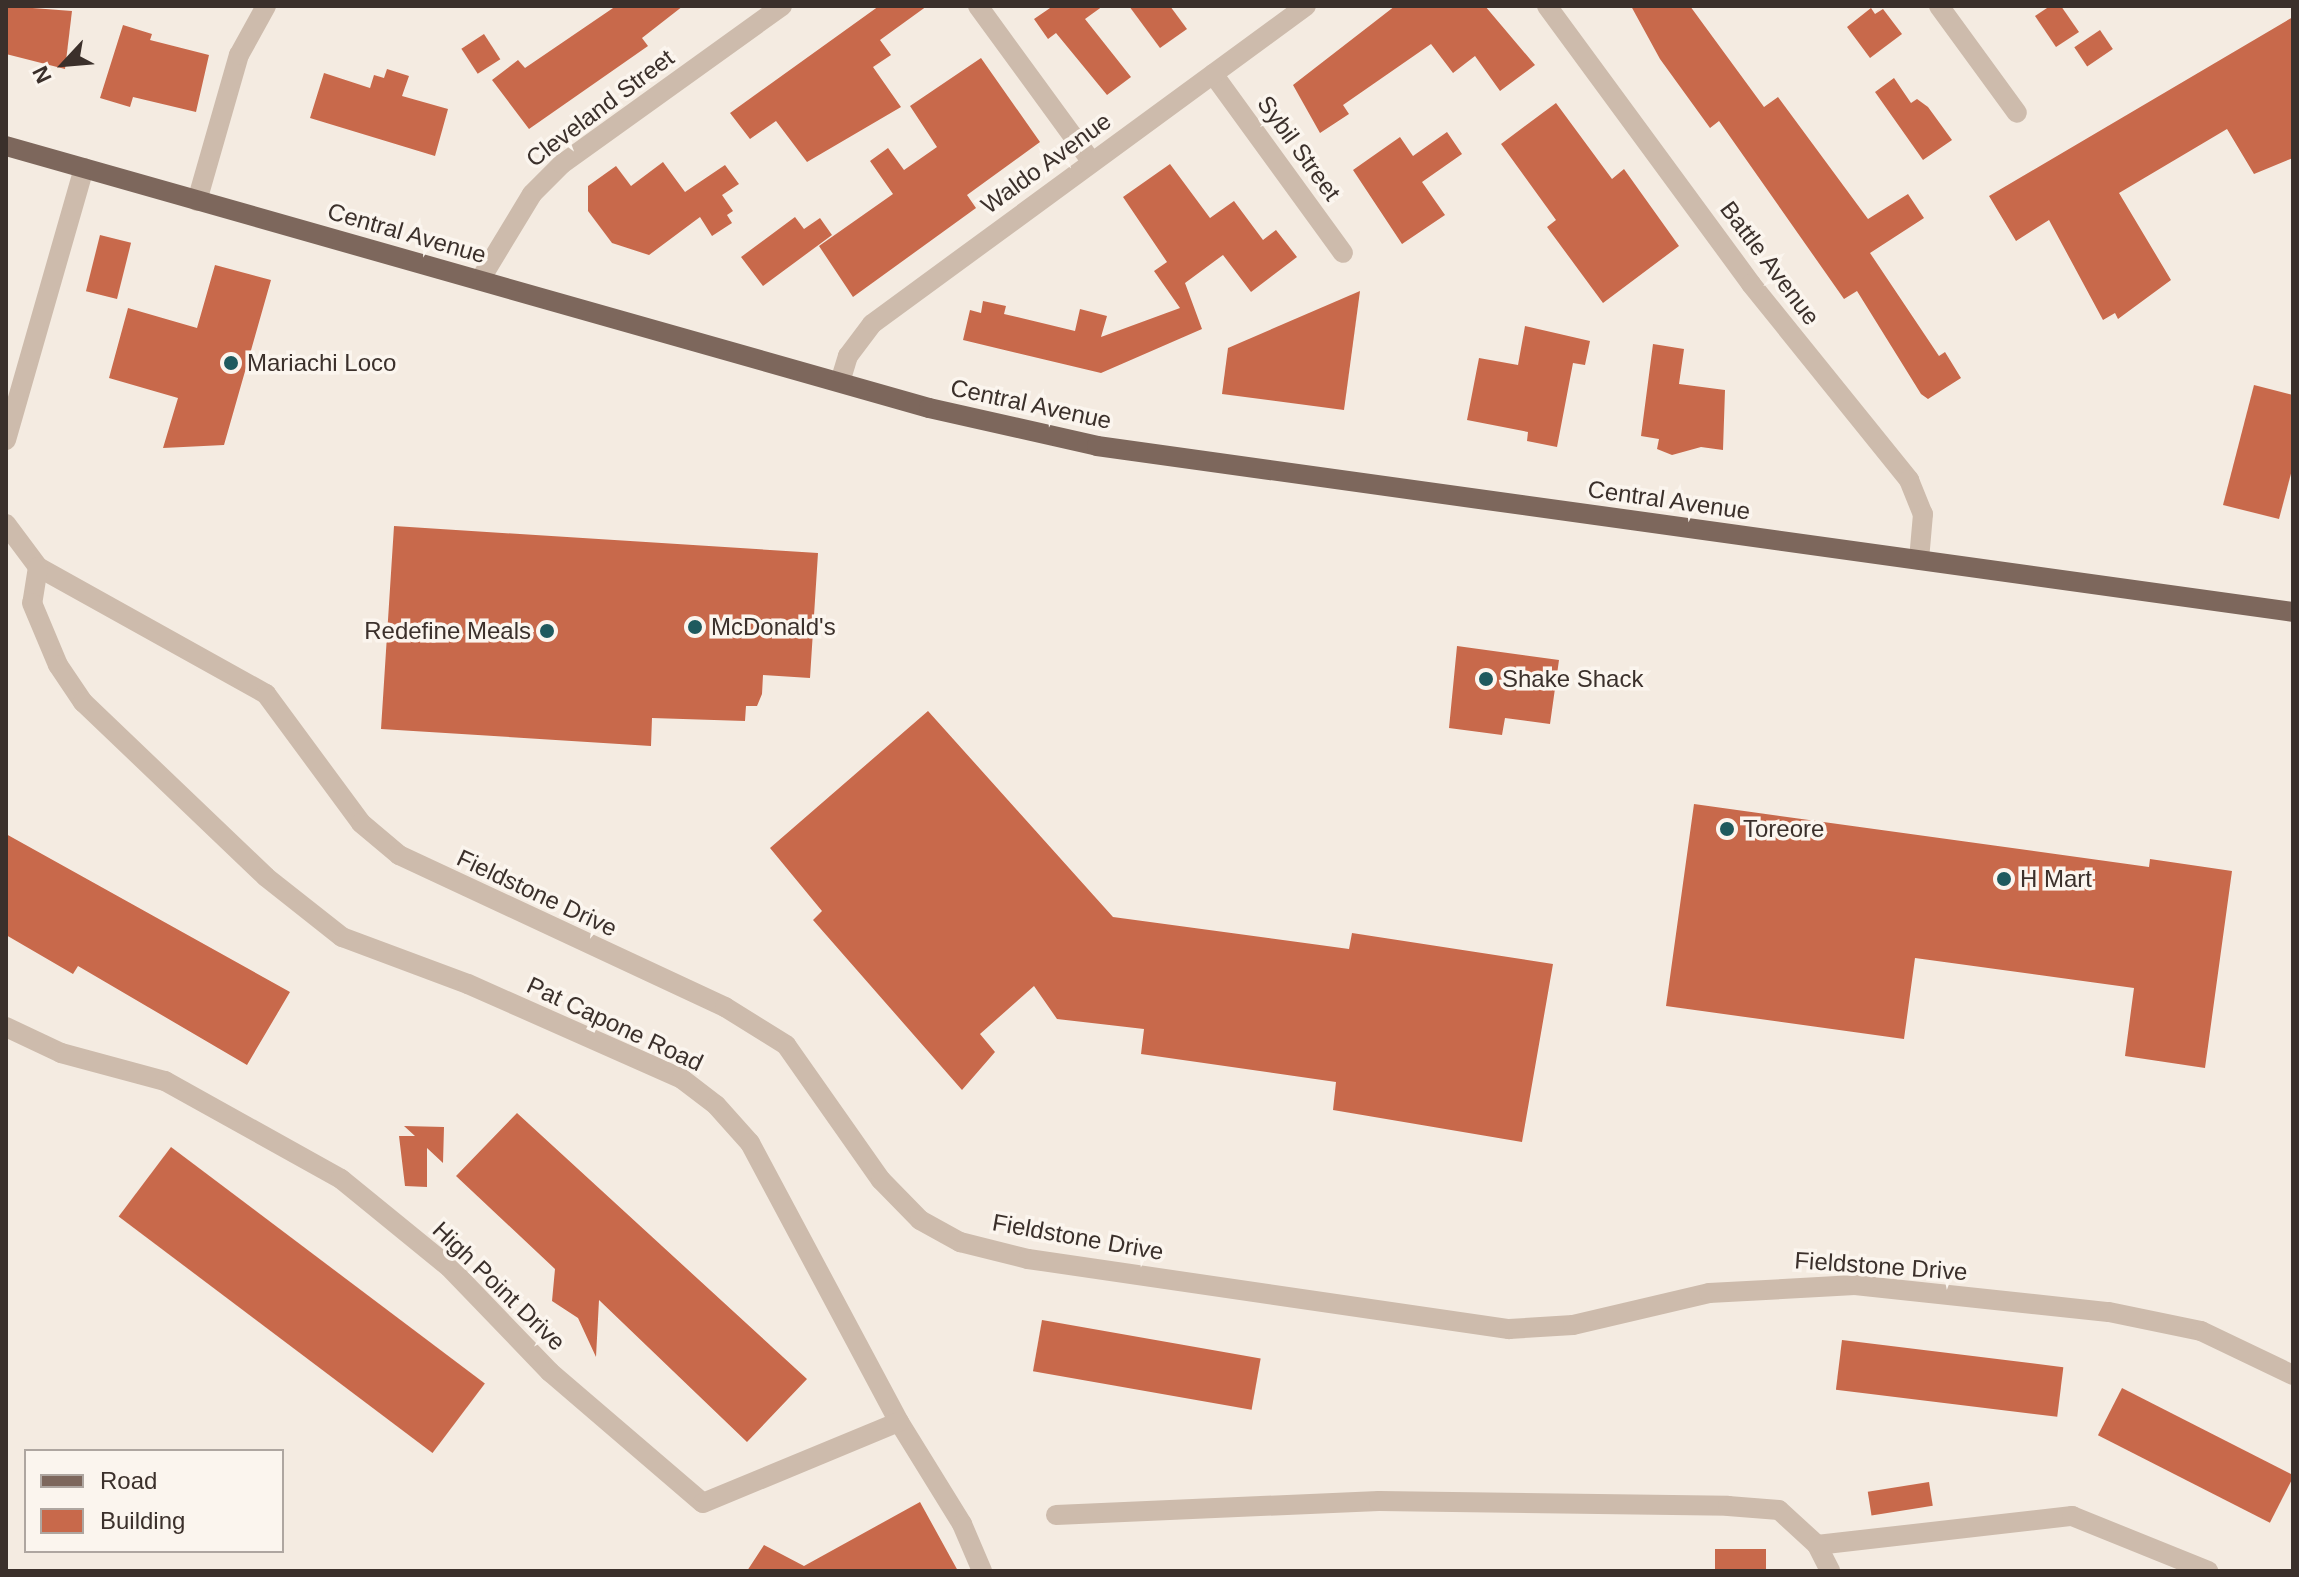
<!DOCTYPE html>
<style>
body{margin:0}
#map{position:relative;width:2299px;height:1577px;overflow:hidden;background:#f4ebe1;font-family:Arial,sans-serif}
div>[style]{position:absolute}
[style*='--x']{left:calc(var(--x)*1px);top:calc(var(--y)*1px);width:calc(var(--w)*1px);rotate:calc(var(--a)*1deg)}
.building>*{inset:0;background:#c8694b;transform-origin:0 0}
.minor>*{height:20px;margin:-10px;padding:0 10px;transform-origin:10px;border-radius:10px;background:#cdbbac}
.tertiary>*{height:20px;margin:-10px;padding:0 10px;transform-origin:10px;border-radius:10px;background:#cdbbac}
.primary>*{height:20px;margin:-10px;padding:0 10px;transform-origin:10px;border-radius:10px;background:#7d675c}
.dots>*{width:22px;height:22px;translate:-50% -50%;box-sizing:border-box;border:4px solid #fbf5ee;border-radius:50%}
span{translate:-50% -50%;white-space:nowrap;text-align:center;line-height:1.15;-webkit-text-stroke:7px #fbf5ee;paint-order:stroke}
.street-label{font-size:24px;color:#3b302b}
.poi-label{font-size:24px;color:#3b302b}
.left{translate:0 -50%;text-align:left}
.right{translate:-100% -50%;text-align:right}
.frame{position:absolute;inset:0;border:8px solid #3b302b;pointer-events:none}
.legend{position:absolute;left:24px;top:1449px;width:260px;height:104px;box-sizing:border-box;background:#fbf5ee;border:2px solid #aea6a0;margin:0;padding:10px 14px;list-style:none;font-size:24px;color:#3b302b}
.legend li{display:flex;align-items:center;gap:16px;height:40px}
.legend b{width:40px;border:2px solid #aea6a0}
.north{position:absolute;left:24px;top:24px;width:80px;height:80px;-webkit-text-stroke:6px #fbf5ee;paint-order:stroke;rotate:244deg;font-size:22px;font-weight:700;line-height:32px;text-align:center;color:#3b302b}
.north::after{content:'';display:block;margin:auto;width:28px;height:36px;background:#3b302b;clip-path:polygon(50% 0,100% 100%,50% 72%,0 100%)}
</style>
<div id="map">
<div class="building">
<i style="clip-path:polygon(6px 6px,72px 11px,65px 69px,6px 54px)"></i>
<i style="clip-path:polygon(616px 6px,683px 6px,642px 38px,648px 46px,529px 129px,492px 80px,518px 60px,525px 68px)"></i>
<i style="clip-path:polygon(879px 6px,927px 6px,880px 40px,891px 55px,873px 67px,901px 107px,807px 162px,776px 121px,750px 139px,730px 113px)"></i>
<i style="clip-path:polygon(1053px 6px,1103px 6px,1085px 19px,1131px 77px,1107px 95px,1056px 33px,1048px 39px,1034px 19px)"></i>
<i style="clip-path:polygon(1129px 6px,1170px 6px,1187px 29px,1160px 48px)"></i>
<i style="clip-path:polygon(1395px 6px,1485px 6px,1535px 65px,1500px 91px,1475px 56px,1453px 73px,1431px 44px,1343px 105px,1349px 114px,1320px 133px,1293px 85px)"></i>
<i style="clip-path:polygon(1631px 6px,1690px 6px,1764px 107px,1778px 97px,1868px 219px,1908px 194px,1924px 218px,1870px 253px,1939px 356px,1945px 352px,1961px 378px,1928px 399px,1921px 394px,1857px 291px,1844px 299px,1719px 121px,1710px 128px,1660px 59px)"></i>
<i style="clip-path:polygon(2050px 6px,2061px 6px,2079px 32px,2056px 47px,2035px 16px)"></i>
<i style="clip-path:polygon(1871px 8px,1875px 14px,1883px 9px,1902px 34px,1870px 58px,1847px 27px)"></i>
<i style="clip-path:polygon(2293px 17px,2293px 158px,2254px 174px,2227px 129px,2119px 193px,2171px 280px,2118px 319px,2115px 313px,2103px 320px,2049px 220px,2016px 241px,1989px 196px)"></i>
<i style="clip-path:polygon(123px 25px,152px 34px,150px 40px,209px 55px,196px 112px,133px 97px,130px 107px,100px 98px)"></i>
<i style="left:2100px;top:30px;width:23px;height:31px;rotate:56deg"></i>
<i style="left:484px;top:34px;width:30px;height:27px;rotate:57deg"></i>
<i style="clip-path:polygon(981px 58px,1040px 142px,967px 195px,976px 208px,853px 297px,819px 246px,893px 194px,870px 161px,888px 148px,904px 170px,937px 147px,910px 106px)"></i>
<i style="clip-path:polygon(387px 69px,409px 76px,402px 96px,448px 109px,435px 156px,310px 118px,324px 73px,370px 88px,374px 75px,384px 78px)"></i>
<i style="clip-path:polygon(1894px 78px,1911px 103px,1917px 99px,1928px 107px,1952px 140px,1923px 160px,1875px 92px)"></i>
<i style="clip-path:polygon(1556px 103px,1612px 179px,1624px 169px,1679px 246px,1603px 303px,1547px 227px,1556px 220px,1501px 144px)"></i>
<i style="clip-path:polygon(1447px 132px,1462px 154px,1422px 182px,1445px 215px,1402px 244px,1353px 170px,1400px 137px,1413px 156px)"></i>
<i style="clip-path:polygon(663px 162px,685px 192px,725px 165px,739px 184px,722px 195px,733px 211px,727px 215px,732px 223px,712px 236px,700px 217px,649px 255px,612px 243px,588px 211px,588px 186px,616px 166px,631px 186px)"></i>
<i style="clip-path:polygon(1170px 164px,1210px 218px,1234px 201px,1263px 240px,1276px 230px,1297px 257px,1251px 292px,1223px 255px,1185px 283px,1202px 329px,1101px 373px,963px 340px,970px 310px,981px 313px,983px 301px,1006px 306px,1004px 314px,1075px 331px,1080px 309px,1107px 316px,1101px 337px,1180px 308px,1154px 271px,1167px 262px,1123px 197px)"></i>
<i style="clip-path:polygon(795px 217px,804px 229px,820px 218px,832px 235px,763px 286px,741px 257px)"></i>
<i style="left:100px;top:235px;width:32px;height:58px;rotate:14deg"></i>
<i style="clip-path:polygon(215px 265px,271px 280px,224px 445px,163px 448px,178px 398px,109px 378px,128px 308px,197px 328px)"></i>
<i style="clip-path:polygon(1360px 291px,1344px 410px,1222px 394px,1228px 348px)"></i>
<i style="clip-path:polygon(1525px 326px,1590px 341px,1585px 365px,1573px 363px,1557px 447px,1527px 441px,1528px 432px,1467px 420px,1479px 358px,1518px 365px)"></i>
<i style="clip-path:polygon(1653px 344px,1684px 349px,1679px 384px,1725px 390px,1723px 450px,1701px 447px,1672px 455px,1657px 449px,1659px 439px,1641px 436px)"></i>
<i style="clip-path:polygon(2254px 385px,2293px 395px,2293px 466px,2279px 519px,2223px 505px)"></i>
<i style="clip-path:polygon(394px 526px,818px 553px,810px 678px,763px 675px,762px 694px,757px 706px,746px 706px,745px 721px,652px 718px,651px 746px,381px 729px)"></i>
<i style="clip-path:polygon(1457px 646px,1559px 660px,1550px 724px,1505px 718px,1502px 735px,1449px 728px)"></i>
<i style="clip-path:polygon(928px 711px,1113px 917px,1349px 949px,1352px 933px,1553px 964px,1522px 1142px,1333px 1110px,1336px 1082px,1141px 1054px,1144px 1029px,1057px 1019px,1034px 986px,980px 1034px,995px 1052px,962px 1090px,813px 920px,822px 911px,770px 848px)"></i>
<i style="clip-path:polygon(1694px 804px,2149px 867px,2150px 859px,2232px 871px,2205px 1068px,2125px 1056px,2134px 988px,1915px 958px,1904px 1039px,1666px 1006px)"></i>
<i style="clip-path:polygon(6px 834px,290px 992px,247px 1065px,78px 966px,73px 974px,6px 935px)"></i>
<i style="clip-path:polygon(517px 1113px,807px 1379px,747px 1442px,599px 1300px,596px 1357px,578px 1318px,552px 1301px,555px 1269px,456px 1176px)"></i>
<i style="clip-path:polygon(404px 1126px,444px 1127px,443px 1163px,427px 1148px,427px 1187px,405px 1186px,399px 1136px,415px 1136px)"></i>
<i style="left:171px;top:1147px;width:393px;height:87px;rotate:37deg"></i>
<i style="left:1042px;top:1320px;width:222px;height:52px;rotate:10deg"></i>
<i style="left:1842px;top:1340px;width:223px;height:50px;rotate:7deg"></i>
<i style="left:2122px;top:1388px;width:193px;height:53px;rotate:27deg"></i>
<i style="left:1929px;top:1482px;width:24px;height:62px;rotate:81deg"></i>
<i style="clip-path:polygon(920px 1502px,958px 1571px,747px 1571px,764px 1545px,804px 1566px)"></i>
<i style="left:1715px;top:1549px;width:51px;height:22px"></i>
</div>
<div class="minor">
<i style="--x:978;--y:6;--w:192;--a:53.9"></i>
<i style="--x:1939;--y:6;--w:132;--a:53.9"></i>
<i style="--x:1213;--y:74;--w:221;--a:54"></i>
<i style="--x:197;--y:201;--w:152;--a:-74"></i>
<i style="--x:239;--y:55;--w:56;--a:-61.1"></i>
<i style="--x:480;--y:280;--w:100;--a:-58.8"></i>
<i style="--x:532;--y:194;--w:42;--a:-45"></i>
<i style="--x:562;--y:164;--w:271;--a:-35.7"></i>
<i style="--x:840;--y:382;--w:27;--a:-73"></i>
<i style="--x:848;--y:356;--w:40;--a:-53"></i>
<i style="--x:872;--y:324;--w:538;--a:-36.23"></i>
<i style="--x:6;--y:440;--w:283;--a:-74"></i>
<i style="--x:6;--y:524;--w:54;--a:53.3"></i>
<i style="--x:38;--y:567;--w:261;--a:29.1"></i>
<i style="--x:266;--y:694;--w:160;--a:53.6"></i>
<i style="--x:361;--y:823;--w:50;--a:40.1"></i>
<i style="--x:399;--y:855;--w:360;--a:25"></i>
<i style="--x:725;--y:1007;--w:72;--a:31.9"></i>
<i style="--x:786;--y:1045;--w:165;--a:54.9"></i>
<i style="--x:881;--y:1180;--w:56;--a:45.7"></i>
<i style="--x:920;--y:1220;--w:46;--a:28.8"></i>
<i style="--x:960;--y:1242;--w:70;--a:14"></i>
<i style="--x:1028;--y:1259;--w:486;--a:8.3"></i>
<i style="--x:1509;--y:1329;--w:64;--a:-3.6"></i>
<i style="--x:1573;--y:1325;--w:140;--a:-13.2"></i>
<i style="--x:1709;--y:1293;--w:146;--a:-3.1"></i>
<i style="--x:1855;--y:1285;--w:255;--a:6.1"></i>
<i style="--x:2109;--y:1312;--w:94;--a:11.7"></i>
<i style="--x:2201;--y:1331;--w:102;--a:25.6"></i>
<i style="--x:38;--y:567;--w:36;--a:99"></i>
<i style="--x:32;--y:603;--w:67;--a:67.2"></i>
<i style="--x:58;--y:665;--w:45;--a:56"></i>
<i style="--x:83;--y:702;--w:253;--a:43.7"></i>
<i style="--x:266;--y:877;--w:97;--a:38.3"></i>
<i style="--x:342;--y:937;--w:134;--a:20.5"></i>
<i style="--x:468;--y:984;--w:234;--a:23.9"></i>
<i style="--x:682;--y:1079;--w:43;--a:37.4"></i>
<i style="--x:716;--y:1105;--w:51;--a:48.2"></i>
<i style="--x:750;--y:1143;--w:316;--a:61.9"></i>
<i style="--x:899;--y:1422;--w:120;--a:58.3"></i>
<i style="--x:962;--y:1524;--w:51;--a:66.9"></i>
<i style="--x:6;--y:1027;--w:61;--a:25.3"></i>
<i style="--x:61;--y:1053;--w:108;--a:15.1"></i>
<i style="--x:165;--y:1081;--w:201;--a:29.1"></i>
<i style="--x:341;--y:1179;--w:139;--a:39.2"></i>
<i style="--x:449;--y:1267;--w:146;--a:46.1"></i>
<i style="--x:550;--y:1372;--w:201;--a:40.6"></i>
<i style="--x:703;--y:1503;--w:212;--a:-22.5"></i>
<i style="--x:1056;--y:1515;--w:323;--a:-2.5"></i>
<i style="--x:1379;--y:1501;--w:349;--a:0.8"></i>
<i style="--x:1728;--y:1506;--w:51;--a:4.5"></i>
<i style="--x:1779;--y:1510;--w:52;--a:42.6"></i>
<i style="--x:1817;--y:1545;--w:257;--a:-6.5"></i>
<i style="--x:2072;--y:1516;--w:147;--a:22"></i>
<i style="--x:1817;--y:1545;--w:29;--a:63"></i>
</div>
<div class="tertiary">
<i style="--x:1547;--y:6;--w:345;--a:53.7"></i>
<i style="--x:1751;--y:284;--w:252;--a:51.1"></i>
<i style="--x:1909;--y:480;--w:37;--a:68"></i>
<i style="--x:1923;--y:514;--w:46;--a:95"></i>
</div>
<div class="primary">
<i style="--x:6;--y:146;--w:959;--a:15.85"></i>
<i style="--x:929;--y:408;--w:172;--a:12.7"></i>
<i style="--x:1097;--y:446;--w:1207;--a:7.9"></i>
</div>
<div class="dots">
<i style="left:231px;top:363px;background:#1f5a5e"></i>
<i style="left:695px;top:627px;background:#1f5a5e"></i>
<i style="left:547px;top:631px;background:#1f5a5e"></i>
<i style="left:1486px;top:679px;background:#1f5a5e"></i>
<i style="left:1727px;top:829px;background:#1f5a5e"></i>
<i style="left:2004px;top:879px;background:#1f5a5e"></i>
</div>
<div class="street-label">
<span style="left:600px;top:108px;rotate:-37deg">Cleveland Street</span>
<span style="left:1299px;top:148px;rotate:54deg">Sybil Street</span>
<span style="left:1046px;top:163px;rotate:-36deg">Waldo Avenue</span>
<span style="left:407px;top:233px;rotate:16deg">Central Avenue</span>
<span style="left:1770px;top:263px;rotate:53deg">Battle Avenue</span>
<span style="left:1031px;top:404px;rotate:12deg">Central Avenue</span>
<span style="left:1669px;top:500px;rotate:8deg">Central Avenue</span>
<span style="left:537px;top:893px;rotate:25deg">Fieldstone Drive</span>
<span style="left:615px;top:1024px;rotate:25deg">Pat Capone Road</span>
<span style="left:1078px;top:1237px;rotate:10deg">Fieldstone Drive</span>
<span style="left:1881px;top:1266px;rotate:4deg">Fieldstone Drive</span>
<span style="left:499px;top:1286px;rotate:44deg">High Point Drive</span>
</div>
<div class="poi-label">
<span class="left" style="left:247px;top:363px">Mariachi Loco</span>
<span class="left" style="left:711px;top:627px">McDonald's</span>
<span class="right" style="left:531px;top:631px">Redefine Meals</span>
<span class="left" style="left:1502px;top:679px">Shake Shack</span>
<span class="left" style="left:1743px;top:829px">Toreore</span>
<span class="left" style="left:2020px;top:879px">H Mart</span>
</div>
<div class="frame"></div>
<ul class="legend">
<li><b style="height:10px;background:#7d675c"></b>Road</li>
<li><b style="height:22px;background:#c8694b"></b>Building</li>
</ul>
<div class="north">N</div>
</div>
